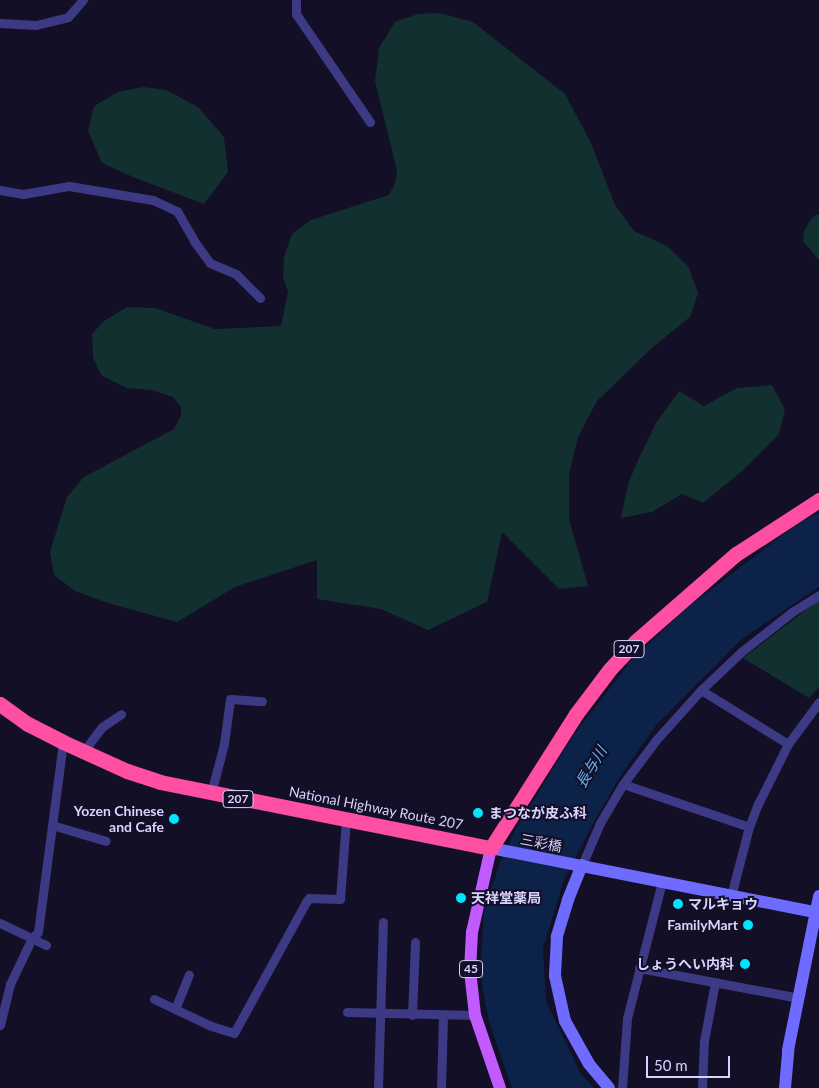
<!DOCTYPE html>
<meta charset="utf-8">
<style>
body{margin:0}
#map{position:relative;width:819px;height:1088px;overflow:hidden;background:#130f26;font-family:Lato,"Noto Sans JP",sans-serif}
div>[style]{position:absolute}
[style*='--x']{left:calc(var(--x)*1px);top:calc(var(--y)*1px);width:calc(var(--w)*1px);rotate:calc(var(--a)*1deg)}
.green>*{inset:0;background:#12302f}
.water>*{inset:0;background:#0c2248}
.street>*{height:9px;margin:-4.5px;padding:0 4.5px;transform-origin:4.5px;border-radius:4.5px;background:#3d3a85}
.secondary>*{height:12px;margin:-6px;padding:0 6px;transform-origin:6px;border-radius:6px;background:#6f6bff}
.primary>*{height:12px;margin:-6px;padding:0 6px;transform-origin:6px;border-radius:6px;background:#c25bff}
.highway>*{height:15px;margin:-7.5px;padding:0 7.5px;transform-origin:7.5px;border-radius:7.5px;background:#ff4fa3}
.dots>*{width:14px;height:14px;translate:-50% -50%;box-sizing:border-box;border:2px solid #130f26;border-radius:50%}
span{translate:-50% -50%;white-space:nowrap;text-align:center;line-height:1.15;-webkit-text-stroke:4px #130f26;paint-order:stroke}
.shield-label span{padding:1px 4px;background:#130f26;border:1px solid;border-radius:4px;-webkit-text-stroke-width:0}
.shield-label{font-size:12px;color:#d9d4ff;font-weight:700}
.street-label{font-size:14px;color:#d9d4ff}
.poi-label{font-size:14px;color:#d9d4ff;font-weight:700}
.right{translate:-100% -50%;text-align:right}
.left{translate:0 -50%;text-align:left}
.water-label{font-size:15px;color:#62b6ff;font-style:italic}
.scale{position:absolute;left:646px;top:1056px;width:84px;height:22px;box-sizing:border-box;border:2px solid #d9d4ff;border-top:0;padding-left:6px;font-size:15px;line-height:18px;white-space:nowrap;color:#d9d4ff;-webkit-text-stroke:4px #130f26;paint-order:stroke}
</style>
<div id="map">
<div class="green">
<i style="clip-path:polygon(439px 13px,473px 22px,565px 94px,591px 143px,615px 205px,634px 231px,667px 246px,688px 266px,698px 293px,690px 317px,654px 346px,597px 401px,578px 437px,569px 475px,569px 519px,588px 586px,559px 589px,502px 532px,487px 602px,428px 630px,381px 609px,317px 599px,317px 560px,235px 587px,177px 622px,108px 603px,75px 591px,54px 575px,50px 552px,67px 497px,84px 477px,174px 429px,181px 416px,181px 407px,173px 397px,152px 390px,127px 388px,101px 375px,93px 357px,92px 334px,104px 321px,127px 307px,155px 308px,215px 329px,281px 326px,288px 292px,283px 277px,284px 257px,292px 234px,311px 220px,389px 195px,395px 183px,397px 171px,375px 81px,379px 48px,395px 22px,418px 14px)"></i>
<i style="clip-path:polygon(143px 87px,166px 90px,198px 107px,224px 137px,228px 172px,204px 204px,133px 177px,102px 163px,88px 131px,94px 106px,118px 92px)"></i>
<i style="clip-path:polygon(817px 214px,819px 215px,819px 260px,803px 241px,804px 231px,811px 219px)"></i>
<i style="clip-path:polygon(772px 385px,785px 410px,779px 434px,741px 472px,703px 503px,682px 494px,652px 512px,621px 518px,628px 484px,639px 458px,656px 423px,679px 391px,704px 406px,737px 388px)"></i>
<i style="clip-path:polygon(819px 600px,819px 687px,809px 698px,743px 658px)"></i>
</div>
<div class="water">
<i style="clip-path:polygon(819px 513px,819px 587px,742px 639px,657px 724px,621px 775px,590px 829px,564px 880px,543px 948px,546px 1001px,581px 1074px,594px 1088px,512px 1088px,489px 1022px,480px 973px,484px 912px,499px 865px,514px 832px,575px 733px,630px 662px,688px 607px,801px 521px)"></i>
</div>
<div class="street">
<i style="--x:296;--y:0;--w:14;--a:90"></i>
<i style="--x:296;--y:14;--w:131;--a:55.6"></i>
<i style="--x:0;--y:23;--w:36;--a:3"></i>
<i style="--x:36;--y:25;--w:33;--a:-14"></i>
<i style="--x:68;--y:17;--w:23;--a:-49"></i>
<i style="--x:0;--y:190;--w:23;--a:10"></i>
<i style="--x:23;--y:194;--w:47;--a:-9.9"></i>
<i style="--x:69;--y:186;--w:85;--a:9.5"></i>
<i style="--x:153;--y:200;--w:26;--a:25"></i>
<i style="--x:177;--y:211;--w:34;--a:60"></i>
<i style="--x:194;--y:241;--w:27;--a:54"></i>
<i style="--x:210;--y:263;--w:28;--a:23"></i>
<i style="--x:236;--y:274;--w:34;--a:45"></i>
<i style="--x:701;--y:690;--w:102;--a:31.8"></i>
<i style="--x:83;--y:752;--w:31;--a:-53"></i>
<i style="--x:102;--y:727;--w:23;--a:-34"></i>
<i style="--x:623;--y:784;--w:133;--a:18.8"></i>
<i style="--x:211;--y:793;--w:51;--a:-75.1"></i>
<i style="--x:224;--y:744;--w:45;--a:-82.4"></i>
<i style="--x:230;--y:699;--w:32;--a:4"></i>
<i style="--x:52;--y:825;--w:56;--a:16.5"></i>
<i style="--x:582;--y:865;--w:46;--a:-66.8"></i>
<i style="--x:600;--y:823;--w:45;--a:-59.5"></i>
<i style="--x:623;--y:784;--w:55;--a:-53.1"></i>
<i style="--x:656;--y:740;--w:67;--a:-48"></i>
<i style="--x:701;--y:690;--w:55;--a:-43.5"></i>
<i style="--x:741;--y:652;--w:65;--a:-38.1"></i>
<i style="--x:792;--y:612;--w:32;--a:-32"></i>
<i style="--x:731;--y:896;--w:71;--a:-75.4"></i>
<i style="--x:749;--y:827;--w:25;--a:-69"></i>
<i style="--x:758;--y:804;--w:67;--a:-63.4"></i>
<i style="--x:788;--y:744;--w:52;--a:-53.6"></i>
<i style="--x:0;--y:923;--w:51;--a:25.6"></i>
<i style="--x:639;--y:968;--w:163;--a:10.6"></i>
<i style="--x:154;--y:999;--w:63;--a:25.3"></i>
<i style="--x:211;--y:1026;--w:24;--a:17"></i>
<i style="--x:234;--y:1033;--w:149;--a:-61.2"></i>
<i style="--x:306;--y:902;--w:5;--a:-53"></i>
<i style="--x:309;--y:898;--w:31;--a:2"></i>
<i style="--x:340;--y:899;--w:80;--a:-85.7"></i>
<i style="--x:175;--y:1009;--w:37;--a:-68"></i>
<i style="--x:347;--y:1012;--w:128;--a:1.3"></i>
<i style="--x:412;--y:1015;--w:73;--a:-87.6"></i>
<i style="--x:0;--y:1025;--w:42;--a:-76.3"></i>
<i style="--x:10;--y:984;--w:51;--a:-64.4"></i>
<i style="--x:32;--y:938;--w:8;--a:-45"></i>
<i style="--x:38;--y:932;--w:192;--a:-82.5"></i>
<i style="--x:378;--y:1088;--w:166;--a:-88.3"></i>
<i style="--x:441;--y:1088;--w:72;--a:-88.4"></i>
<i style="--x:622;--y:1088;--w:70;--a:-85.9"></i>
<i style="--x:627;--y:1018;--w:140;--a:-75.6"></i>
<i style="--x:702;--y:1088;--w:47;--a:-87.6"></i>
<i style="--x:704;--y:1041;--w:60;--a:-79.4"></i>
</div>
<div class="secondary">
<i style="--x:491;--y:848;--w:330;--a:11.2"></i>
<i style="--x:582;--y:865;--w:38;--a:112"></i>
<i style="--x:568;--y:900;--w:39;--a:107"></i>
<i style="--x:557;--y:937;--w:39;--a:93"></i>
<i style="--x:555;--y:976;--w:46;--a:77.5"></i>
<i style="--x:565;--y:1021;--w:49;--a:60.8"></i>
<i style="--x:589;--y:1064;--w:31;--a:50"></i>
<i style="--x:785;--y:1088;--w:38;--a:-85"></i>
<i style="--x:788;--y:1050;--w:157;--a:-78.6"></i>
</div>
<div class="primary">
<i style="--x:491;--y:848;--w:86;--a:102.7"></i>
<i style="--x:472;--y:932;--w:39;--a:93"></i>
<i style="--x:470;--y:971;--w:44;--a:83.5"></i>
<i style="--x:475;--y:1015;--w:77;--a:71.1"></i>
</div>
<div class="highway">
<i style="--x:0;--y:704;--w:34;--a:36"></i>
<i style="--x:28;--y:724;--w:39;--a:27"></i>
<i style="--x:63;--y:742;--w:70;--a:24.4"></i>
<i style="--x:127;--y:771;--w:35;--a:18"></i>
<i style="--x:160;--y:782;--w:338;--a:11.3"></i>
<i style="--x:491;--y:848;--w:159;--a:-57.6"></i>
<i style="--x:576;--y:714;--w:56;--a:-52.9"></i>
<i style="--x:610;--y:669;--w:37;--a:-47"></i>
<i style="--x:635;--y:642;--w:134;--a:-41.1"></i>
<i style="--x:736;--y:554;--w:99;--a:-33"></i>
</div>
<div class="dots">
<i style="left:478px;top:813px;background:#00e5ff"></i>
<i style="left:174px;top:819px;background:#00e5ff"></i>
<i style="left:461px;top:898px;background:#00e5ff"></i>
<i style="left:678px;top:904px;background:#00e5ff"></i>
<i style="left:748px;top:925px;background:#00e5ff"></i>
<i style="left:745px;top:964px;background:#00e5ff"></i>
</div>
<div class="shield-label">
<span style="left:629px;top:649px">207</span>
<span style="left:238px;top:799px">207</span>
<span style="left:471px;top:969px">45</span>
</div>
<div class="street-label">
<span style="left:376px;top:808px;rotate:11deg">National Highway Route 207</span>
<span style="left:541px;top:843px;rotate:11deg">三彩橋</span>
</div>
<div class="poi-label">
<span class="right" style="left:164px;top:819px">Yozen Chinese<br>and Cafe</span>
<span class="left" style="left:489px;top:813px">まつなが皮ふ科</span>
<span class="left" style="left:471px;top:898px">天祥堂薬局</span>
<span class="left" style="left:688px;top:904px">マルキョウ</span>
<span class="right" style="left:738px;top:925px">FamilyMart</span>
<span class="right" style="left:734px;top:964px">しょうへい内科</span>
</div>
<div class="water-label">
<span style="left:591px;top:767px;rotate:-59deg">長与川</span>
</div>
<div class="scale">50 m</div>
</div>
